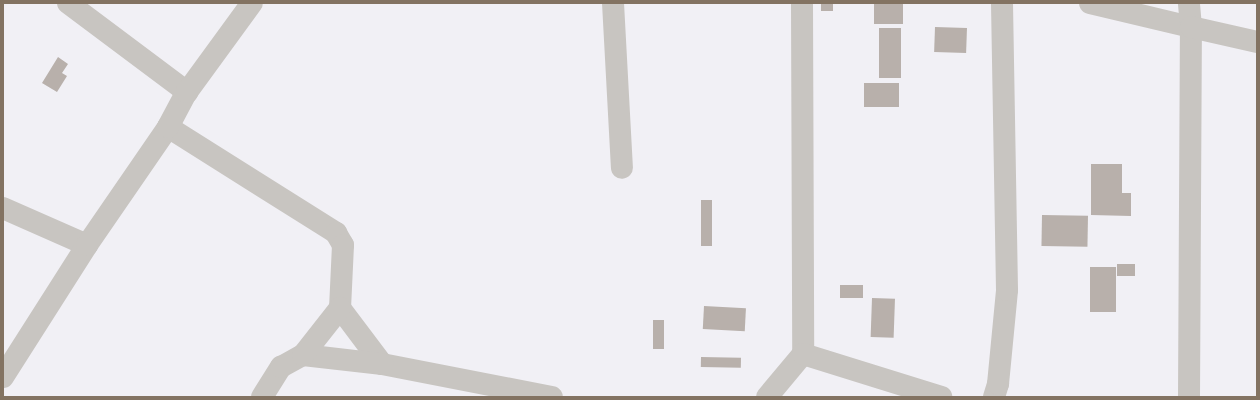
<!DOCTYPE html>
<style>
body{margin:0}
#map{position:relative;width:1260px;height:400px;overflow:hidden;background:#f1f0f5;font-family:"Alegreya Sans",sans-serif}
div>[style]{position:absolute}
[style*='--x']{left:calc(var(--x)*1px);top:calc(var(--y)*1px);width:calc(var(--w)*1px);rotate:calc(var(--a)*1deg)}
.building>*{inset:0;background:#b8b0ab;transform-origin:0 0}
.minor>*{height:22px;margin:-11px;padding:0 11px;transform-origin:11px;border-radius:11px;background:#c8c5c1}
span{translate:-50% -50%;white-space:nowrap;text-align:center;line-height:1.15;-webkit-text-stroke:4px #fff;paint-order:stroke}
.frame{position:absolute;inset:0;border:4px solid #837362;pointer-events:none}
</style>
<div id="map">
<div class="building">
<i style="left:821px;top:3px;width:12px;height:8px"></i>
<i style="left:874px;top:3px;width:29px;height:21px"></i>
<i style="left:935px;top:27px;width:32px;height:25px;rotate:2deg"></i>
<i style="left:879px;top:28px;width:22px;height:50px"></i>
<i style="clip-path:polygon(58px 57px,68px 64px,62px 73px,67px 76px,57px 92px,42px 83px)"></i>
<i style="left:899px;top:83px;width:24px;height:35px;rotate:90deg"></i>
<i style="clip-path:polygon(1091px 164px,1122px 164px,1122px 193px,1131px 193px,1131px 216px,1091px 215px)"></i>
<i style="left:701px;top:200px;width:11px;height:46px"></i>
<i style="left:1042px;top:215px;width:46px;height:31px;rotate:1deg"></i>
<i style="left:1117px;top:264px;width:18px;height:12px"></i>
<i style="left:1090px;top:267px;width:26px;height:45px"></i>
<i style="left:840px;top:285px;width:23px;height:13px"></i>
<i style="left:872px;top:298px;width:23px;height:39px;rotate:2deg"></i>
<i style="left:704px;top:306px;width:42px;height:23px;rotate:3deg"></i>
<i style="left:653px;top:320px;width:11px;height:29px"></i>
<i style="left:701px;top:357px;width:40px;height:10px;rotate:1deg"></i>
</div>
<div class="minor">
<i style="--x:68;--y:3;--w:149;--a:36.8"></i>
<i style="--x:613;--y:3;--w:165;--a:86.9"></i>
<i style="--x:802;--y:3;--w:351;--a:89.8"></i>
<i style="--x:1090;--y:3;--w:104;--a:13.4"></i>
<i style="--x:1191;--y:27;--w:24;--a:-95"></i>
<i style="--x:168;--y:127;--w:199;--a:32.2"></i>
<i style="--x:336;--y:233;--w:14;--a:60"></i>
<i style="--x:343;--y:245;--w:63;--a:92.7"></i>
<i style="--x:340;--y:308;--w:70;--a:53.1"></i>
<i style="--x:382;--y:364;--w:173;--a:11"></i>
<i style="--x:3;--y:208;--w:92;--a:23.8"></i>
<i style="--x:303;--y:355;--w:80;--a:6.5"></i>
<i style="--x:3;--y:377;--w:156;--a:-57.5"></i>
<i style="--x:87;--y:245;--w:143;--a:-55.5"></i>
<i style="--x:168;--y:127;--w:40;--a:-62"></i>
<i style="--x:187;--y:92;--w:110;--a:-53.9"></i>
<i style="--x:262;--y:397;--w:36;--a:-58"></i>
<i style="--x:281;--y:367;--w:25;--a:-29"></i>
<i style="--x:303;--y:355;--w:60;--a:-51.8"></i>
<i style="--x:767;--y:397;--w:56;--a:-50.1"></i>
<i style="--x:803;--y:354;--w:145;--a:17.3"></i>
<i style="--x:994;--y:397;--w:14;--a:-73"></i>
<i style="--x:998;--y:384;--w:94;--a:-84.5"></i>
<i style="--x:1007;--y:290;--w:287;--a:-91"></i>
<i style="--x:1189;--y:397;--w:370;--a:-89.7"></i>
<i style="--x:1191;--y:27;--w:68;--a:12.8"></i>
</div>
<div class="frame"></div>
</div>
